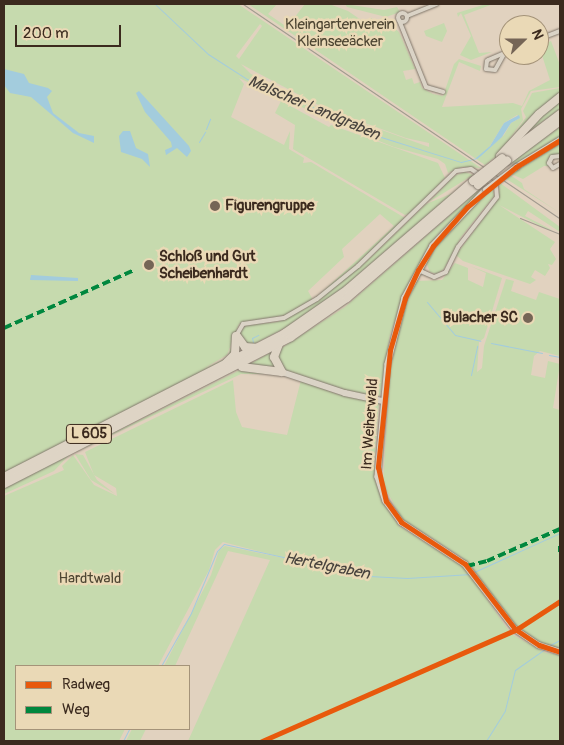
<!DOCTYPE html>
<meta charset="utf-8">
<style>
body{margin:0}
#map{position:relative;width:564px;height:745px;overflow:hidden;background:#e1d2bf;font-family:Pangolin,sans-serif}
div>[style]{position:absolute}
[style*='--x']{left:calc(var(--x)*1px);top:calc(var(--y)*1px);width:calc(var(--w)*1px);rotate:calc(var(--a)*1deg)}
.green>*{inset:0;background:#c6daae}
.water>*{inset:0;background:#a3ccdd}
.stream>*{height:1px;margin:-0.5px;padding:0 0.5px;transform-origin:0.5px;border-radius:0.5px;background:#a3ccdd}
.roads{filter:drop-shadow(0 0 1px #81776b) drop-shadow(0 0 1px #81776b)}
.street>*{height:4px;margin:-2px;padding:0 2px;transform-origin:2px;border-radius:2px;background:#dad3c6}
.street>.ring{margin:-2px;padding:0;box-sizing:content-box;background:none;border:4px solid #dad3c6;border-radius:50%}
.secondary>*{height:5.5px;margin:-2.75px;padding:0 2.75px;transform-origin:2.75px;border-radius:2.75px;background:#dad3c6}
.highway>*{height:8px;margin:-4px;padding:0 4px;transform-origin:4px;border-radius:4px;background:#ded4c5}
.rail>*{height:1px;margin:-0.5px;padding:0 0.5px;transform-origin:0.5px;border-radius:0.5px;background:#a19a8f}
.bridges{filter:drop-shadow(0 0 1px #81776b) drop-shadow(0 0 1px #81776b)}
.secondary-bridge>*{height:5.5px;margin:-2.75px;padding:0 2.75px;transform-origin:2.75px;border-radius:2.75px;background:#dad3c6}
.highway-bridge>*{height:8px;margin:-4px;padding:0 4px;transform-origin:4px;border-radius:4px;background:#ded4c5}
.quiet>*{height:4px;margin-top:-2px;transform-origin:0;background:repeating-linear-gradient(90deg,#00873e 0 8px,transparent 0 12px)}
.cycleway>*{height:5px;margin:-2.5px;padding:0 2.5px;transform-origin:2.5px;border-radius:2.5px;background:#e8590c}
.dots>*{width:14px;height:14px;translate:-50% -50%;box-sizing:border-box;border:2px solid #ead9b6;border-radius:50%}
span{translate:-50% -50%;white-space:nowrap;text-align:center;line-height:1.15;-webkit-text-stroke:5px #ead9b6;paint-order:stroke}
.shield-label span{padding:1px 4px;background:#ead9b6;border:1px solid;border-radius:4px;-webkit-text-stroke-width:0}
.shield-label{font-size:14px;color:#3b2a1e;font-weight:700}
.park-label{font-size:15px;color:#4d4532}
.poi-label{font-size:15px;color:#3b2a1e;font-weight:700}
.left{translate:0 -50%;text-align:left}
.right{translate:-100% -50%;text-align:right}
.street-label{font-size:15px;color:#3b2a1e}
.water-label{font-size:16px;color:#47423d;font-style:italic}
.frame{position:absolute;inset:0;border:5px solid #3b2a1e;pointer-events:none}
.legend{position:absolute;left:15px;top:665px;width:175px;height:65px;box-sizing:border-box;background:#ead9b6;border:1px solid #a49379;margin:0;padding:6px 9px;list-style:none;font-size:15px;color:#3b2a1e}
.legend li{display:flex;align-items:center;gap:10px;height:25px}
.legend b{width:25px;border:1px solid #a49379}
.north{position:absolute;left:499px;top:15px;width:50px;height:50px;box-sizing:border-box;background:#ead9b6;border:1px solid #a49379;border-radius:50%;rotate:68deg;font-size:14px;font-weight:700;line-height:20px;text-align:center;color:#3b2a1e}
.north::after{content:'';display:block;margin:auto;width:18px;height:22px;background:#756556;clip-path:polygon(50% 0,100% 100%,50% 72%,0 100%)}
.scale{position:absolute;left:15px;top:25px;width:106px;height:22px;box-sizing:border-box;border:2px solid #3b2a1e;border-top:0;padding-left:6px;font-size:15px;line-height:18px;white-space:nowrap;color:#3b2a1e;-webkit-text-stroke:4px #ead9b6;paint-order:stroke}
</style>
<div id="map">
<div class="green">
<i style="clip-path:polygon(evenodd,4px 4px,238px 4px,481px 168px,462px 167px,448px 173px,445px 164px,438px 159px,394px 147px,349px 129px,239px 78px,244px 84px,231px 117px,284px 145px,290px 131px,289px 149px,304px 158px,303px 163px,311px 162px,405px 218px,361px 262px,320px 294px,394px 226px,380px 214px,342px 249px,344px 257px,308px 291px,313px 300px,287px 315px,239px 324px,227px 355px,203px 369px,227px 358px,232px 344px,235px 349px,226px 361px,4px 473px,4px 4px,260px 24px,262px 26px,239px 59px,236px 56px,260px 24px,4px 4px,241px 64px,324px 108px,406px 138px,429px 143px,429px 147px,315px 106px,251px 74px,241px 64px)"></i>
<i style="clip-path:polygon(evenodd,248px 4px,277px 4px,268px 14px,287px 27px,305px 4px,329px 4px,348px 11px,367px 24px,371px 18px,376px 21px,382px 18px,399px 32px,415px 69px,403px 71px,406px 80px,412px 78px,414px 84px,420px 82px,422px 88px,433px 94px,443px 96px,454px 64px,459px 59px,481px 66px,480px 71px,459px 62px,442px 107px,513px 103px,522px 106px,529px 91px,550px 80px,539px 46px,551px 41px,560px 65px,560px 87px,531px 91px,521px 109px,523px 120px,499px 154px,485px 165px,248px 4px,517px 115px,520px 118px,511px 123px,504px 135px,488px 149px,504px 123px,517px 115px)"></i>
<i style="clip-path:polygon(345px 4px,384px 10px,397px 7px,400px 12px,386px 17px,347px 7px)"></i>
<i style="clip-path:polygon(486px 4px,493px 4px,464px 15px,479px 53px,492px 52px,471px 60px,460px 55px,471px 36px,461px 13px,458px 17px,457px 13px)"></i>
<i style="clip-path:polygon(444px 23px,447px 31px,442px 42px,426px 36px,424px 31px)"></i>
<i style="clip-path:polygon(560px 88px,560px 95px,501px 153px,526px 117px,523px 111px,532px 93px)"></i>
<i style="clip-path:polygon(560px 99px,560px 109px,521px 137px,526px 129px)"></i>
<i style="clip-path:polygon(281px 101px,329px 127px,331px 125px,438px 163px,445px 178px,413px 212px,405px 215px,293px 149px,295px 125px,275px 113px)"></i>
<i style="clip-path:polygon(560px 127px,560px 137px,515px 164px,512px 162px)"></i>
<i style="clip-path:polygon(560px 143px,560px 155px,548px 158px,549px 166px,544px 166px,523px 179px,511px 174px)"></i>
<i style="clip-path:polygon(465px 172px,473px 175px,429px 202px,454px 176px)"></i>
<i style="clip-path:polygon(510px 175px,522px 183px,524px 189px,560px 213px,505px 178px)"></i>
<i style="clip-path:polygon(500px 183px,560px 227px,560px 232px,528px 211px,525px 216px,552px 230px,544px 228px,499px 205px,555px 242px,550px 249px,556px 259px,552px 265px,548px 264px,550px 268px,545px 276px,535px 270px,531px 277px,536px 280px,530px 284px,463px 261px,456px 255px,498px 199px)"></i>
<i style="clip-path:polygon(481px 188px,483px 190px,437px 235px,410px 280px,390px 334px,380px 396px,355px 394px,283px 370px,276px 363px,280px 349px,345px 307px)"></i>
<i style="clip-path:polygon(493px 188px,494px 196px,461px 237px,444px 269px,437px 274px,430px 272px,426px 262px,445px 235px)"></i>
<i style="clip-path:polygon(453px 193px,343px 288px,287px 327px,250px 346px,238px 334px,246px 325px,277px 322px,305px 309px,366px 262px,426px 204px)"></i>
<i style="clip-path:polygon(455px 263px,468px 268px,468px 280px,483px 287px,486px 273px,470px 266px,502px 278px,484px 338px,479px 342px,477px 372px,482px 368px,484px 346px,506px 279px,514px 281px,511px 291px,536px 300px,539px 292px,560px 299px,560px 356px,540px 351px,534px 356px,531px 375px,545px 378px,548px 361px,560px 364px,553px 408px,560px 410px,560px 649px,534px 640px,515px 627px,472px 567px,460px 556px,402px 519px,383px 484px,390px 371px,405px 306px,417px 281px,442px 280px)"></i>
<i style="clip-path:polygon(273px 351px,276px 369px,250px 364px)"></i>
<i style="clip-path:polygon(242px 369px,276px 374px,241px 374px,74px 453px)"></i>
<i style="clip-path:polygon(233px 380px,236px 412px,242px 427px,287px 435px,301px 380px,337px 394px,379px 402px,374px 464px,381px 500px,399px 526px,465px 568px,511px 634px,546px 653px,560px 655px,560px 741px,188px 741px,270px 560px,228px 551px,175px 666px,164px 666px,211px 575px,219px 550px,225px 546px,289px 559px,223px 542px,215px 550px,209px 570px,158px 666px,16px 666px,16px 729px,125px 729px,119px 741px,4px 741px,4px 496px,64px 470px,62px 466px,73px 455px,94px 485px,117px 496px,116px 488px,94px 475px,85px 452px)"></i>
<i style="clip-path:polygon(75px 454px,83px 455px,97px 480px,115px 494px,91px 480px)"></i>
<i style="clip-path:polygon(69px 455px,54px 471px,4px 494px,4px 488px)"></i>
<i style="clip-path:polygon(132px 729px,146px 729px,140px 741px,126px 741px)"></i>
</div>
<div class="water">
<i style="clip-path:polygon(4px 69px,24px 74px,29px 83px,48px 88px,52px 91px,47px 97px,53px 113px,79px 133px,94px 136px,94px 143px,73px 133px,31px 97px,10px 93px,4px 85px)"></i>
<i style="clip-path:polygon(139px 91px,189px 146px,191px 151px,187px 157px,177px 148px,166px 155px,165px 150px,172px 147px,171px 142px,145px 112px,136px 93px)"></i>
<i style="clip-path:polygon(519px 115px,520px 118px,511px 123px,502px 137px,481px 156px,477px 159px,476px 158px,490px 146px,504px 123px)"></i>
<i style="clip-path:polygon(123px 131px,130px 131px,136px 148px,148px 154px,150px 167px,142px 159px,121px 152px,119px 136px)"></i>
<i style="clip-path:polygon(31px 275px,78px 278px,78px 281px,30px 280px)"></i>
</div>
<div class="stream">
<i style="--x:155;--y:4;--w:73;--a:43.3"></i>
<i style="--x:208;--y:54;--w:46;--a:32.7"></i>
<i style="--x:247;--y:79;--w:146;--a:23.4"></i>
<i style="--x:381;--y:137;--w:84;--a:17.4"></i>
<i style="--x:461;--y:162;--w:16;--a:-14"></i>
<i style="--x:206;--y:129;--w:11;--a:-68"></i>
<i style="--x:199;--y:142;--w:12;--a:-59"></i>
<i style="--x:427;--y:302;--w:43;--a:49.7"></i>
<i style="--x:455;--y:335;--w:26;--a:13"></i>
<i style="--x:253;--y:342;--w:4;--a:-104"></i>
<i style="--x:252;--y:338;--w:7;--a:-27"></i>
<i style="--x:491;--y:343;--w:52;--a:11.1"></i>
<i style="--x:549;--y:355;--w:11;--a:10"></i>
<i style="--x:471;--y:375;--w:30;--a:-78"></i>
<i style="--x:474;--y:572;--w:94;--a:-24.4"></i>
<i style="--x:550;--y:645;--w:11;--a:-27"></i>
<i style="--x:161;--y:666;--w:61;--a:-60.5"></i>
<i style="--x:191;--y:613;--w:67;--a:-67.2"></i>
<i style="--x:217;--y:551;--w:10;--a:-45"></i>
<i style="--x:224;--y:544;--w:148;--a:12.4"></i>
<i style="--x:369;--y:576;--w:38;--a:3"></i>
<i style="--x:407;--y:578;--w:64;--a:-3.6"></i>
<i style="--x:123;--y:741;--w:13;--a:-63"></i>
<i style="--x:486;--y:741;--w:36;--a:-58"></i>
<i style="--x:505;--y:710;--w:41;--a:-76"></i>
<i style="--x:515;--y:670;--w:35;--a:-35"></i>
</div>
<div class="roads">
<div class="street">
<i class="ring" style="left:397.5px;top:12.5px;width:5px;height:5px"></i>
<i style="--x:407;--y:16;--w:32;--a:-22"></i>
<i style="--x:399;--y:20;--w:72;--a:68.1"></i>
<i style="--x:426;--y:87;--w:18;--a:16"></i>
<i style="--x:539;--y:39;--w:22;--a:-21"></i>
<i style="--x:504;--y:54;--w:18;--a:119"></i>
<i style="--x:495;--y:70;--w:9;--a:-174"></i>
<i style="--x:486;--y:69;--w:8;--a:-83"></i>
<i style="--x:487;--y:61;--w:1;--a:-45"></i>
<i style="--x:488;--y:60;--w:23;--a:-23"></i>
<i style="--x:560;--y:156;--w:8;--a:173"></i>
<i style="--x:552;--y:157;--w:7;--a:117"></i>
<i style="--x:549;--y:163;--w:6;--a:51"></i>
<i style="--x:553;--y:168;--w:8;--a:-30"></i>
<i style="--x:236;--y:336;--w:14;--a:-60"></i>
<i style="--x:243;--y:324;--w:41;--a:-8.3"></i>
<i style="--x:284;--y:318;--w:38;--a:-30"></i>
<i style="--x:317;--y:299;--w:53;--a:-38.8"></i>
<i style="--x:358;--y:266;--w:136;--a:-44.1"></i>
<i style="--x:456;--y:171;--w:15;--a:-8"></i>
<i style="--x:471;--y:169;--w:30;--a:34"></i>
<i style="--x:496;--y:186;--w:11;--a:85"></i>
<i style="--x:497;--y:197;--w:63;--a:128"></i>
<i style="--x:458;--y:247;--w:28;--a:116"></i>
<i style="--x:446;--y:272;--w:13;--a:157"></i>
<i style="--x:434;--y:277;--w:17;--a:-156"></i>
</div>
<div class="secondary">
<i style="--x:516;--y:167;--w:52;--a:-31.5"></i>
<i style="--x:486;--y:190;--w:77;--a:133.4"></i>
<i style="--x:433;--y:246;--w:59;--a:118.3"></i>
<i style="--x:405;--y:298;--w:68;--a:104.4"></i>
<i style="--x:388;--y:364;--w:113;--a:95.1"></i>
<i style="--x:378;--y:477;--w:25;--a:72"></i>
<i style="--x:386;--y:501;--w:26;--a:54"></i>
<i style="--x:401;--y:522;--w:77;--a:33.3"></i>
<i style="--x:465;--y:564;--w:82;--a:52.4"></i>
<i style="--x:515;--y:629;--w:29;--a:34"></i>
<i style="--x:539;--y:645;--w:22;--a:18"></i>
<i style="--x:282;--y:372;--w:66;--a:18.4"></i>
<i style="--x:345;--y:393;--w:40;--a:12"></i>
</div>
<div class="highway">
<i style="--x:506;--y:155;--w:68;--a:-37.2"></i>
<i style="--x:500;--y:156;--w:57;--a:-47.1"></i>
<i style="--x:539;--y:114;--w:27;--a:-39"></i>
<i style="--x:507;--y:161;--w:66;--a:-37"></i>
<i style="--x:237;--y:336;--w:14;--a:54"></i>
<i style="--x:245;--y:347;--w:14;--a:4"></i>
<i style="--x:279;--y:344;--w:14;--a:111"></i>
<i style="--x:274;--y:357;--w:17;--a:62"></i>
<i style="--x:226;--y:363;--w:13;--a:-45"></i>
<i style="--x:235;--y:354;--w:18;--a:-87"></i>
<i style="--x:242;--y:367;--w:40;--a:7.1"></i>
<i style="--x:4;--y:477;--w:316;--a:-27.1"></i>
<i style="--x:285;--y:333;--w:77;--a:-34.9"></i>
<i style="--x:348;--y:289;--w:165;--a:-40.8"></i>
<i style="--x:4;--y:484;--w:322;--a:-27.1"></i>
<i style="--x:291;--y:337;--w:68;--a:-34.9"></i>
<i style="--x:347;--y:298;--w:173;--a:-40.8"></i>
</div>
</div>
<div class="rail">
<i style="--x:243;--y:4;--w:383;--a:34.1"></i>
<i style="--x:520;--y:218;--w:43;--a:21.8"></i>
</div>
<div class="bridges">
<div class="secondary-bridge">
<i style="--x:486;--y:190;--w:38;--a:-37"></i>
</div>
<div class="highway-bridge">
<i style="--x:473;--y:181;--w:37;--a:-38"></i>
<i style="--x:478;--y:185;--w:38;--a:-40"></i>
</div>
</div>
<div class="quiet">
<i style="--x:4;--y:328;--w:142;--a:-24"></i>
<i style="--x:560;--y:546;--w:6;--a:90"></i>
<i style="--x:467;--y:566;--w:21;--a:-14"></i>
<i style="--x:487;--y:561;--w:80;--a:-23.7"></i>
</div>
<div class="cycleway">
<i style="--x:560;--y:140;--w:52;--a:148.5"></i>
<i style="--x:516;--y:167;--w:63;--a:140.8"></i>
<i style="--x:467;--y:207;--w:52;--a:131.1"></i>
<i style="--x:433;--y:246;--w:28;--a:122"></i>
<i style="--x:418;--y:270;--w:31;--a:115"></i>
<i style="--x:405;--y:298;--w:54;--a:106.1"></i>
<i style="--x:390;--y:350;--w:118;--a:95.9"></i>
<i style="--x:378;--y:467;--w:35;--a:77"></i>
<i style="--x:386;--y:501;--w:26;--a:54"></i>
<i style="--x:401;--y:522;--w:77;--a:33.3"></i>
<i style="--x:465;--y:564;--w:82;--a:52.4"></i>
<i style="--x:515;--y:629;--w:29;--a:34"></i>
<i style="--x:539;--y:645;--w:22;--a:18"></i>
<i style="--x:262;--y:741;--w:279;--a:-23.7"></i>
<i style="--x:517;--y:629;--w:51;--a:-33.1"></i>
</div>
<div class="dots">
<i style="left:215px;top:206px;background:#756556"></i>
<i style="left:149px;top:265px;background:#756556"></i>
<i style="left:528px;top:318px;background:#756556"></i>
</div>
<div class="shield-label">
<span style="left:89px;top:434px">L 605</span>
</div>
<div class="park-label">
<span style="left:340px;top:33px">Kleingartenverein<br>Kleinseeäcker</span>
<span style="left:90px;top:579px">Hardtwald</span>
</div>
<div class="poi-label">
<span class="left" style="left:225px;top:206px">Figurengruppe</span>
<span class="left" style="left:159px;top:265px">Schloß und Gut<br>Scheibenhardt</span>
<span class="right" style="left:518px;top:318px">Bulacher SC</span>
</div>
<div class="street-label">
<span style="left:370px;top:424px;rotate:-86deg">Im Weiherwald</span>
</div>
<div class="water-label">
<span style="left:314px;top:108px;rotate:23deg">Malscher Landgraben</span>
<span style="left:327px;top:566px;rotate:11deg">Hertelgraben</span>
</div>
<div class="frame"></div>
<ul class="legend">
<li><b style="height:6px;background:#e8590c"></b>Radweg</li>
<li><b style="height:6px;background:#00873e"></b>Weg</li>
</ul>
<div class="north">N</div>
<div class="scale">200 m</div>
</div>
